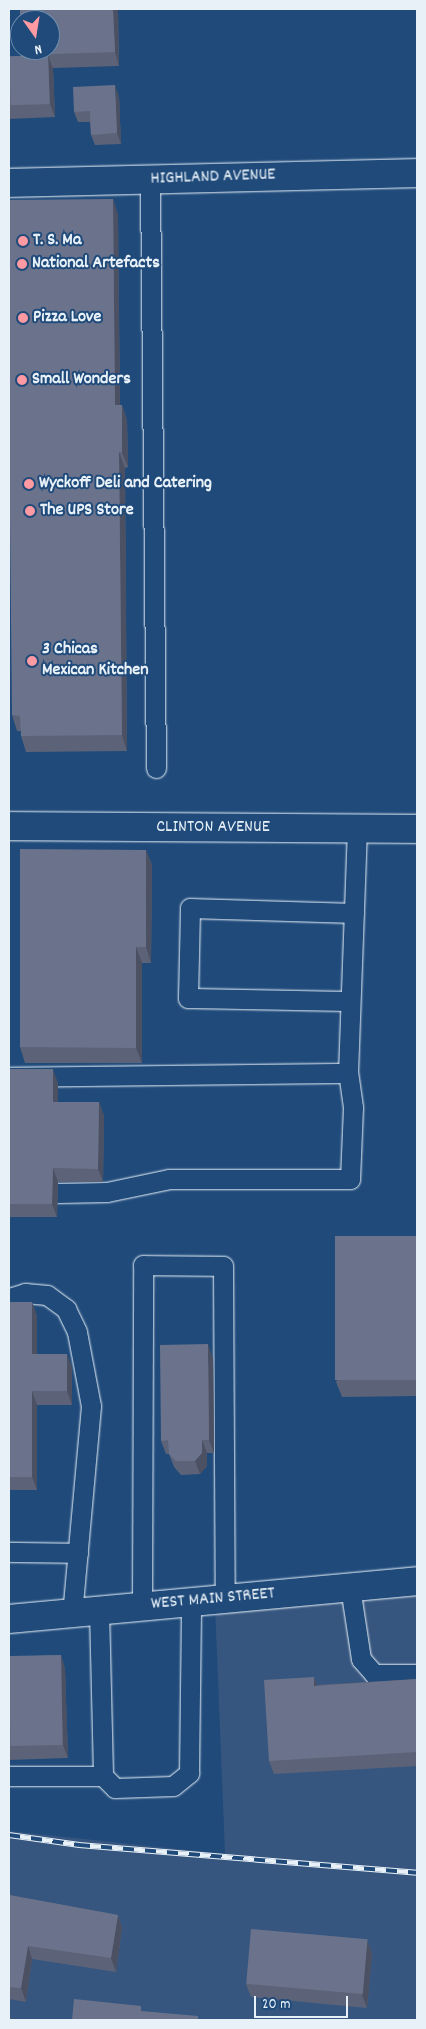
<!DOCTYPE html>
<style>
body{margin:0}
#map{position:relative;width:426px;height:2029px;overflow:hidden;background:#1f4a7a;font-family:Dekko,sans-serif}
div>[style]{position:absolute}
[style*='--x']{left:calc(var(--x)*1px);top:calc(var(--y)*1px);width:calc(var(--w)*1px);rotate:calc(var(--a)*1deg)}
.built>*{inset:0;background:#36567f}
.roads{filter:drop-shadow(0 0 1px #e8f1f8) drop-shadow(0 0 1px #e8f1f8)}
.lane>*{height:19px;margin:-9.5px;padding:0 9.5px;transform-origin:9.5px;border-radius:9.5px;background:#1f4a7a}
.street>*{height:28px;margin:-14px;padding:0 14px;transform-origin:14px;border-radius:14px;background:#1f4a7a}
.rail>*{height:5.5px;margin-top:-2.75px;transform-origin:0;background:repeating-linear-gradient(90deg,#1f4a7a 0 11px,#e8f1f8 0 22px);box-sizing:border-box;border-block:1px solid #e8f1f8}
.wall>*{inset:0;background:#5c6378}
.shaded-wall>*{inset:0;background:#4b5062}
.building>*{inset:0;background:#6b738c;transform-origin:0 0}
.dots>*{width:14px;height:14px;translate:-50% -50%;box-sizing:border-box;border:2px solid #1f4a7a;border-radius:50%}
span{translate:-50% -50%;white-space:nowrap;text-align:center;line-height:1.15;-webkit-text-stroke:4px #1f4a7a;paint-order:stroke}
.street-label{font-size:18px;color:#e8f1f8}
.poi-label{font-size:18px;color:#e8f1f8;font-weight:700}
.left{translate:0 -50%;text-align:left}
.frame{position:absolute;inset:0;border:10px solid #e8f1f8;pointer-events:none}
.north{position:absolute;left:10px;top:10px;width:50px;height:50px;box-sizing:border-box;background:#1f4a7a;border:1px solid #6f8dac;border-radius:50%;rotate:167deg;font-size:14px;font-weight:700;line-height:20px;text-align:center;color:#e8f1f8}
.north::after{content:'';display:block;margin:auto;width:18px;height:22px;background:#ff9aa2;clip-path:polygon(50% 0,100% 100%,50% 72%,0 100%)}
.scale{position:absolute;left:254px;top:1996px;width:94px;height:22px;box-sizing:border-box;border:2px solid #e8f1f8;border-top:0;padding-left:6px;font-size:15px;line-height:18px;white-space:nowrap;color:#e8f1f8;-webkit-text-stroke:4px #1f4a7a;paint-order:stroke}
</style>
<div id="map">
<div class="built">
<i style="clip-path:polygon(417px 1588px,417px 2020px,9px 2020px,9px 1831px,225px 1854px,215px 1605px)"></i>
</div>
<div class="roads">
<div class="lane">
<i style="--x:150;--y:180;--w:588;--a:89.42"></i>
<i style="--x:350;--y:1001;--w:162;--a:-178.9"></i>
<i style="--x:188;--y:998;--w:90;--a:-88.7"></i>
<i style="--x:190;--y:908;--w:164;--a:1.7"></i>
<i style="--x:9;--y:1077;--w:339;--a:-0.7"></i>
<i style="--x:58;--y:1193;--w:49;--a:-1.2"></i>
<i style="--x:107;--y:1192;--w:63;--a:-11.8"></i>
<i style="--x:169;--y:1179;--w:181;--a:0"></i>
<i style="--x:350;--y:1179;--w:72;--a:-87.6"></i>
<i style="--x:353;--y:1107;--w:34;--a:-98"></i>
<i style="--x:348;--y:1073;--w:244;--a:-87.9"></i>
<i style="--x:9;--y:1298;--w:17;--a:-17"></i>
<i style="--x:25;--y:1293;--w:22;--a:5"></i>
<i style="--x:47;--y:1295;--w:24;--a:36"></i>
<i style="--x:66;--y:1309;--w:25;--a:64"></i>
<i style="--x:77;--y:1332;--w:75;--a:79.3"></i>
<i style="--x:91;--y:1406;--w:208;--a:95.2"></i>
<i style="--x:9;--y:1552;--w:69;--a:0.8"></i>
<i style="--x:350;--y:1587;--w:73;--a:81.3"></i>
<i style="--x:361;--y:1659;--w:20;--a:49"></i>
<i style="--x:374;--y:1674;--w:43;--a:0"></i>
<i style="--x:142;--y:1606;--w:341;--a:-89.8"></i>
<i style="--x:143;--y:1265;--w:80;--a:0.7"></i>
<i style="--x:223;--y:1266;--w:333;--a:89.7"></i>
<i style="--x:99;--y:1610;--w:166;--a:88.6"></i>
<i style="--x:103;--y:1776;--w:17;--a:45"></i>
<i style="--x:115;--y:1788;--w:58;--a:-2"></i>
<i style="--x:173;--y:1786;--w:21;--a:-39"></i>
<i style="--x:189;--y:1773;--w:171;--a:-89.3"></i>
<i style="--x:9;--y:1776;--w:94;--a:0"></i>
</div>
<div class="street">
<i style="--x:9;--y:183;--w:408;--a:-1.4"></i>
<i style="--x:9;--y:826;--w:408;--a:0.4"></i>
<i style="--x:9;--y:1619;--w:410;--a:-5.3"></i>
</div>
</div>
<div class="rail">
<i style="--x:9;--y:1835;--w:71;--a:8.1"></i>
<i style="--x:79;--y:1845;--w:339;--a:4.7"></i>
</div>
<div class="wall">
<i style="clip-path:polygon(54px 9px,118px 9px,119px 66px,53px 68px,55px 117px,9px 119px,9px 57px,22px 56px,21px 55px)"></i>
<i style="clip-path:polygon(119px 96px,121px 144px,95px 145px,91px 135px,90px 122px,78px 122px,74px 112px)"></i>
<i style="clip-path:polygon(113px 199px,118px 215px,120px 405px,122px 405px,127px 420px,128px 467px,125px 468px,127px 751px,26px 752px,21px 736px,21px 731px,17px 731px,12px 715px)"></i>
<i style="clip-path:polygon(146px 850px,152px 865px,151px 963px,142px 963px,142px 1063px,25px 1063px,20px 1047px)"></i>
<i style="clip-path:polygon(9px 1069px,58px 1083px,58px 1102px,99px 1102px,104px 1116px,103px 1182px,58px 1182px,57px 1217px,9px 1217px)"></i>
<i style="clip-path:polygon(417px 1236px,417px 1396px,342px 1397px,336px 1382px)"></i>
<i style="clip-path:polygon(9px 1302px,37px 1315px,37px 1354px,72px 1367px,72px 1405px,37px 1405px,37px 1490px,9px 1490px)"></i>
<i style="clip-path:polygon(213px 1358px,214px 1453px,207px 1453px,207px 1466px,200px 1474px,181px 1475px,174px 1467px,169px 1454px,166px 1454px,161px 1441px)"></i>
<i style="clip-path:polygon(61px 1655px,65px 1669px,68px 1758px,9px 1760px,9px 1657px)"></i>
<i style="clip-path:polygon(314px 1677px,317px 1685px,417px 1679px,417px 1766px,274px 1774px,269px 1761px)"></i>
<i style="clip-path:polygon(9px 1895px,118px 1915px,122px 1928px,116px 1972px,32px 1959px,26px 2002px,9px 1999px)"></i>
<i style="clip-path:polygon(367px 1940px,372px 1954px,367px 2008px,251px 1997px,246px 1984px)"></i>
</div>
<div class="shaded-wall">
<i style="clip-path:polygon(113px 9px,118px 9px,119px 66px,115px 52px)"></i>
<i style="clip-path:polygon(48px 55px,53px 69px,55px 117px,50px 104px)"></i>
<i style="clip-path:polygon(115px 85px,119px 96px,121px 144px,117px 133px)"></i>
<i style="clip-path:polygon(113px 199px,118px 215px,120px 421px,115px 405px)"></i>
<i style="clip-path:polygon(122px 405px,127px 420px,128px 467px,122px 452px)"></i>
<i style="clip-path:polygon(119px 452px,125px 468px,127px 751px,122px 735px)"></i>
<i style="clip-path:polygon(146px 850px,152px 865px,151px 963px,146px 947px)"></i>
<i style="clip-path:polygon(136px 947px,142px 963px,142px 1063px,136px 1048px)"></i>
<i style="clip-path:polygon(53px 1069px,58px 1083px,58px 1116px,53px 1102px)"></i>
<i style="clip-path:polygon(99px 1102px,104px 1116px,103px 1182px,98px 1169px)"></i>
<i style="clip-path:polygon(53px 1168px,58px 1182px,57px 1217px,52px 1204px)"></i>
<i style="clip-path:polygon(32px 1302px,37px 1315px,37px 1367px,32px 1354px)"></i>
<i style="clip-path:polygon(208px 1344px,213px 1358px,214px 1453px,209px 1440px)"></i>
<i style="clip-path:polygon(67px 1354px,72px 1367px,72px 1405px,67px 1391px)"></i>
<i style="clip-path:polygon(32px 1391px,37px 1405px,37px 1490px,32px 1477px)"></i>
<i style="clip-path:polygon(202px 1440px,207px 1453px,207px 1466px,200px 1474px,195px 1461px)"></i>
<i style="clip-path:polygon(61px 1655px,65px 1669px,68px 1758px,63px 1745px)"></i>
<i style="clip-path:polygon(314px 1677px,319px 1690px,314px 1686px)"></i>
<i style="clip-path:polygon(118px 1915px,122px 1928px,116px 1972px,111px 1958px)"></i>
<i style="clip-path:polygon(367px 1940px,372px 1954px,367px 2008px,362px 1995px)"></i>
<i style="clip-path:polygon(28px 1946px,32px 1959px,26px 2002px,21px 1988px)"></i>
</div>
<div class="building">
<i style="clip-path:polygon(54px 9px,113px 9px,115px 52px,21px 55px,21px 50px,50px 50px,50px 20px,20px 20px,20px 22px,20px 10px)"></i>
<i style="left:48px;top:55px;width:49px;height:39px;rotate:88deg"></i>
<i style="clip-path:polygon(115px 85px,117px 133px,91px 135px,90px 111px,74px 112px,73px 87px)"></i>
<i style="clip-path:polygon(113px 199px,115px 405px,122px 405px,122px 452px,119px 452px,122px 735px,21px 736px,20px 716px,12px 715px,9px 415px,9px 200px)"></i>
<i style="clip-path:polygon(20px 849px,146px 850px,146px 947px,136px 947px,136px 1048px,20px 1047px)"></i>
<i style="clip-path:polygon(9px 1069px,53px 1069px,53px 1102px,99px 1102px,98px 1169px,53px 1168px,52px 1204px,9px 1204px)"></i>
<i style="left:417px;top:1236px;width:144px;height:82px;rotate:90deg"></i>
<i style="clip-path:polygon(9px 1302px,32px 1302px,32px 1354px,67px 1354px,67px 1391px,32px 1391px,32px 1477px,9px 1477px)"></i>
<i style="clip-path:polygon(208px 1344px,209px 1440px,202px 1440px,202px 1453px,195px 1461px,176px 1461px,169px 1454px,168px 1440px,161px 1441px,160px 1345px)"></i>
<i style="left:61px;top:1655px;width:90px;height:52px;rotate:89deg"></i>
<i style="clip-path:polygon(314px 1677px,314px 1686px,417px 1679px,417px 1752px,269px 1761px,264px 1680px)"></i>
<i style="clip-path:polygon(9px 1895px,118px 1915px,111px 1958px,28px 1946px,21px 1988px,9px 1987px)"></i>
<i style="left:251px;top:1929px;width:117px;height:55px;rotate:5deg"></i>
<i style="clip-path:polygon(74px 1999px,141px 2006px,141px 2011px,198px 2016px,198px 2020px,72px 2020px)"></i>
</div>
<div class="dots">
<i style="left:23px;top:241px;background:#ff9aa2"></i>
<i style="left:22px;top:264px;background:#ff9aa2"></i>
<i style="left:23px;top:318px;background:#ff9aa2"></i>
<i style="left:22px;top:380px;background:#ff9aa2"></i>
<i style="left:29px;top:484px;background:#ff9aa2"></i>
<i style="left:30px;top:511px;background:#ff9aa2"></i>
<i style="left:32px;top:661px;background:#ff9aa2"></i>
</div>
<div class="street-label">
<span style="left:213px;top:178px;rotate:-2deg">HIGHLAND AVENUE</span>
<span style="left:213px;top:828px">CLINTON AVENUE</span>
<span style="left:213px;top:1600px;rotate:-5deg">WEST MAIN STREET</span>
</div>
<div class="poi-label">
<span class="left" style="left:33px;top:241px">T. S. Ma</span>
<span class="left" style="left:32px;top:264px">National Artefacts</span>
<span class="left" style="left:33px;top:318px">Pizza Love</span>
<span class="left" style="left:32px;top:380px">Small Wonders</span>
<span class="left" style="left:39px;top:484px">Wyckoff Deli and Catering</span>
<span class="left" style="left:40px;top:511px">The UPS Store</span>
<span class="left" style="left:42px;top:661px">3 Chicas<br>Mexican Kitchen</span>
</div>
<div class="frame"></div>
<div class="north">N</div>
<div class="scale">20 m</div>
</div>
